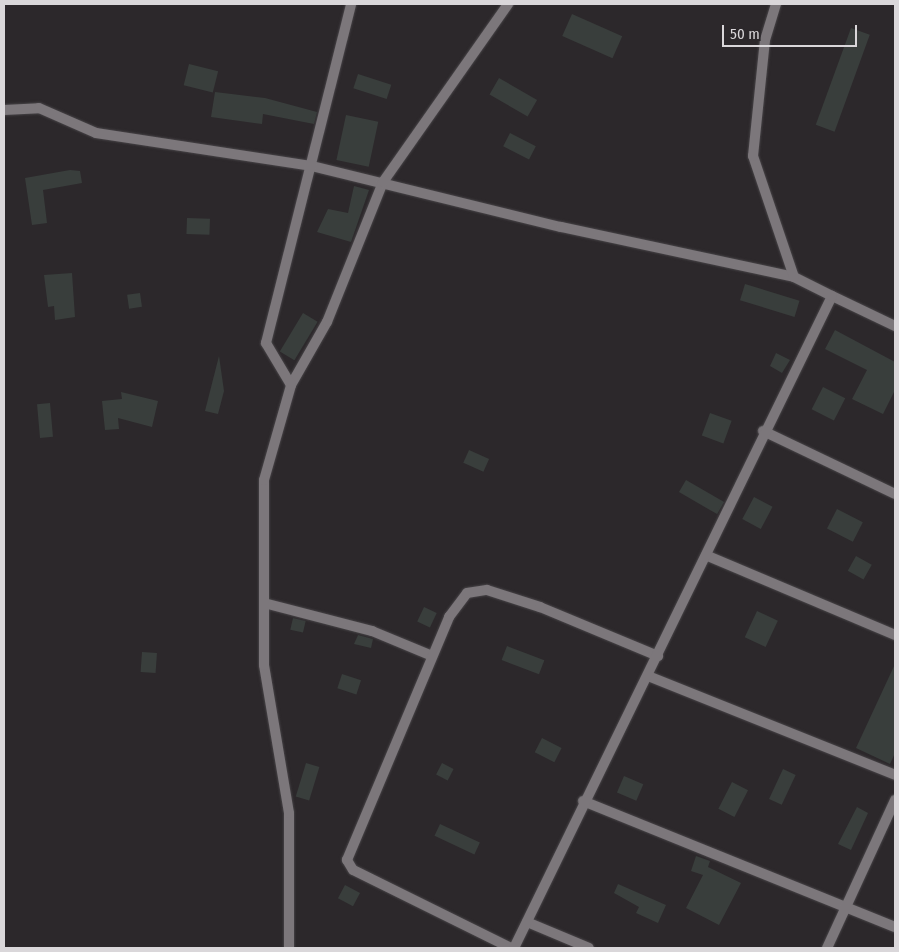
<!DOCTYPE html>
<style>
body{margin:0}
#map{position:relative;width:899px;height:952px;overflow:hidden;background:#2c282b;font-family:"Fira Sans Condensed",sans-serif}
div>[style]{position:absolute}
[style*='--x']{left:calc(var(--x)*1px);top:calc(var(--y)*1px);width:calc(var(--w)*1px);rotate:calc(var(--a)*1deg)}
.building>*{inset:0;background:#393e3c;transform-origin:0 0}
.roads{filter:drop-shadow(0 0 1px #474447) drop-shadow(0 0 1px #474447)}
.street>*{height:10px;margin:-5px;padding:0 5px;transform-origin:5px;border-radius:5px;background:#7c777b}
span{translate:-50% -50%;white-space:nowrap;text-align:center;line-height:1.15;-webkit-text-stroke:4px #2c282b;paint-order:stroke}
.frame{position:absolute;inset:0;border:5px solid #dad7da;pointer-events:none}
.scale{position:absolute;left:722px;top:25px;width:135px;height:22px;box-sizing:border-box;border:2px solid #dad7da;border-top:0;padding-left:6px;font-size:15px;line-height:18px;white-space:nowrap;color:#dad7da;-webkit-text-stroke:4px #2c282b;paint-order:stroke}
</style>
<div id="map">
<div class="building">
<i style="left:572px;top:14px;width:55px;height:24px;rotate:24deg"></i>
<i style="left:851px;top:28px;width:20px;height:103px;rotate:20deg"></i>
<i style="left:189px;top:64px;width:30px;height:22px;rotate:14deg"></i>
<i style="left:358px;top:74px;width:35px;height:15px;rotate:18deg"></i>
<i style="left:499px;top:78px;width:44px;height:19px;rotate:30deg"></i>
<i style="clip-path:polygon(215px 92px,265px 98px,317px 112px,314px 124px,263px 114px,262px 124px,211px 117px)"></i>
<i style="left:346px;top:115px;width:33px;height:46px;rotate:12deg"></i>
<i style="left:510px;top:133px;width:29px;height:15px;rotate:27deg"></i>
<i style="clip-path:polygon(70px 170px,80px 171px,82px 183px,43px 190px,47px 223px,32px 225px,25px 178px)"></i>
<i style="clip-path:polygon(354px 186px,369px 190px,351px 242px,317px 232px,328px 209px,348px 213px)"></i>
<i style="left:187px;top:218px;width:23px;height:16px;rotate:2deg"></i>
<i style="clip-path:polygon(72px 273px,75px 317px,55px 320px,54px 306px,48px 307px,44px 275px)"></i>
<i style="left:745px;top:284px;width:57px;height:17px;rotate:17deg"></i>
<i style="left:140px;top:293px;width:14px;height:13px;rotate:82deg"></i>
<i style="left:303px;top:313px;width:17px;height:45px;rotate:31deg"></i>
<i style="clip-path:polygon(835px 330px,895px 362px,895px 390px,883px 414px,852px 399px,867px 370px,825px 349px)"></i>
<i style="clip-path:polygon(776px 353px,790px 360px,782px 373px,770px 366px)"></i>
<i style="clip-path:polygon(219px 356px,224px 391px,218px 414px,205px 411px)"></i>
<i style="left:823px;top:387px;width:25px;height:25px;rotate:27deg"></i>
<i style="clip-path:polygon(121px 392px,158px 401px,152px 427px,118px 418px,119px 429px,105px 430px,102px 401px,122px 399px)"></i>
<i style="left:50px;top:403px;width:34px;height:13px;rotate:85deg"></i>
<i style="left:710px;top:413px;width:23px;height:24px;rotate:20deg"></i>
<i style="left:469px;top:450px;width:22px;height:14px;rotate:24deg"></i>
<i style="left:686px;top:480px;width:44px;height:14px;rotate:30deg"></i>
<i style="left:754px;top:497px;width:21px;height:25px;rotate:28deg"></i>
<i style="left:837px;top:509px;width:29px;height:22px;rotate:27deg"></i>
<i style="left:856px;top:556px;width:18px;height:17px;rotate:29deg"></i>
<i style="left:424px;top:607px;width:14px;height:16px;rotate:25deg"></i>
<i style="left:757px;top:611px;width:23px;height:29px;rotate:25deg"></i>
<i style="left:293px;top:618px;width:13px;height:12px;rotate:13deg"></i>
<i style="clip-path:polygon(358px 635px,373px 639px,371px 648px,354px 644px)"></i>
<i style="left:507px;top:646px;width:40px;height:15px;rotate:21deg"></i>
<i style="left:142px;top:652px;width:15px;height:20px;rotate:4deg"></i>
<i style="clip-path:polygon(895px 664px,895px 753px,890px 764px,856px 748px)"></i>
<i style="left:342px;top:674px;width:20px;height:15px;rotate:18deg"></i>
<i style="left:542px;top:738px;width:22px;height:16px;rotate:27deg"></i>
<i style="left:306px;top:763px;width:14px;height:35px;rotate:17deg"></i>
<i style="left:442px;top:763px;width:13px;height:13px;rotate:27deg"></i>
<i style="left:783px;top:769px;width:14px;height:33px;rotate:25deg"></i>
<i style="left:624px;top:776px;width:21px;height:18px;rotate:23deg"></i>
<i style="left:732px;top:782px;width:18px;height:30px;rotate:27deg"></i>
<i style="clip-path:polygon(857px 807px,868px 813px,851px 850px,838px 844px)"></i>
<i style="left:440px;top:824px;width:44px;height:13px;rotate:25deg"></i>
<i style="clip-path:polygon(696px 856px,710px 861px,708px 867px,741px 883px,719px 925px,686px 908px,703px 875px,691px 871px)"></i>
<i style="clip-path:polygon(618px 884px,666px 905px,658px 923px,636px 913px,639px 907px,614px 893px)"></i>
<i style="left:345px;top:885px;width:17px;height:15px;rotate:28deg"></i>
</div>
<div class="roads">
<div class="street">
<i style="--x:4;--y:110;--w:35;--a:-3"></i>
<i style="--x:39;--y:108;--w:62;--a:23.7"></i>
<i style="--x:96;--y:133;--w:219;--a:8.7"></i>
<i style="--x:312;--y:166;--w:256;--a:13.8"></i>
<i style="--x:561;--y:227;--w:238;--a:12.1"></i>
<i style="--x:832;--y:296;--w:70;--a:25.5"></i>
<i style="--x:291;--y:385;--w:73;--a:-60.3"></i>
<i style="--x:327;--y:322;--w:151;--a:-68.2"></i>
<i style="--x:383;--y:182;--w:218;--a:-54.9"></i>
<i style="--x:763;--y:431;--w:146;--a:25.5"></i>
<i style="--x:708;--y:556;--w:203;--a:22.9"></i>
<i style="--x:264;--y:603;--w:112;--a:14.5"></i>
<i style="--x:372;--y:631;--w:65;--a:22.6"></i>
<i style="--x:648;--y:676;--w:266;--a:21.8"></i>
<i style="--x:583;--y:801;--w:336;--a:22"></i>
<i style="--x:527;--y:922;--w:67;--a:22.8"></i>
<i style="--x:289;--y:948;--w:135;--a:-90"></i>
<i style="--x:289;--y:813;--w:150;--a:-99.6"></i>
<i style="--x:264;--y:665;--w:185;--a:-90"></i>
<i style="--x:264;--y:480;--w:99;--a:-74.1"></i>
<i style="--x:291;--y:385;--w:49;--a:-120.8"></i>
<i style="--x:266;--y:343;--w:349;--a:-75.9"></i>
<i style="--x:511;--y:948;--w:176;--a:-153.7"></i>
<i style="--x:353;--y:870;--w:12;--a:-121"></i>
<i style="--x:347;--y:860;--w:264;--a:-67.2"></i>
<i style="--x:449;--y:617;--w:30;--a:-53"></i>
<i style="--x:467;--y:593;--w:20;--a:-9"></i>
<i style="--x:487;--y:590;--w:56;--a:17.8"></i>
<i style="--x:540;--y:607;--w:128;--a:22.6"></i>
<i style="--x:514;--y:948;--w:725;--a:-64"></i>
<i style="--x:832;--y:296;--w:42;--a:-153.4"></i>
<i style="--x:794;--y:277;--w:128;--a:-108.7"></i>
<i style="--x:753;--y:156;--w:117;--a:-84.1"></i>
<i style="--x:765;--y:40;--w:38;--a:-73"></i>
<i style="--x:827;--y:948;--w:163;--a:-65.3"></i>
</div>
</div>
<div class="frame"></div>
<div class="scale">50 m</div>
</div>
